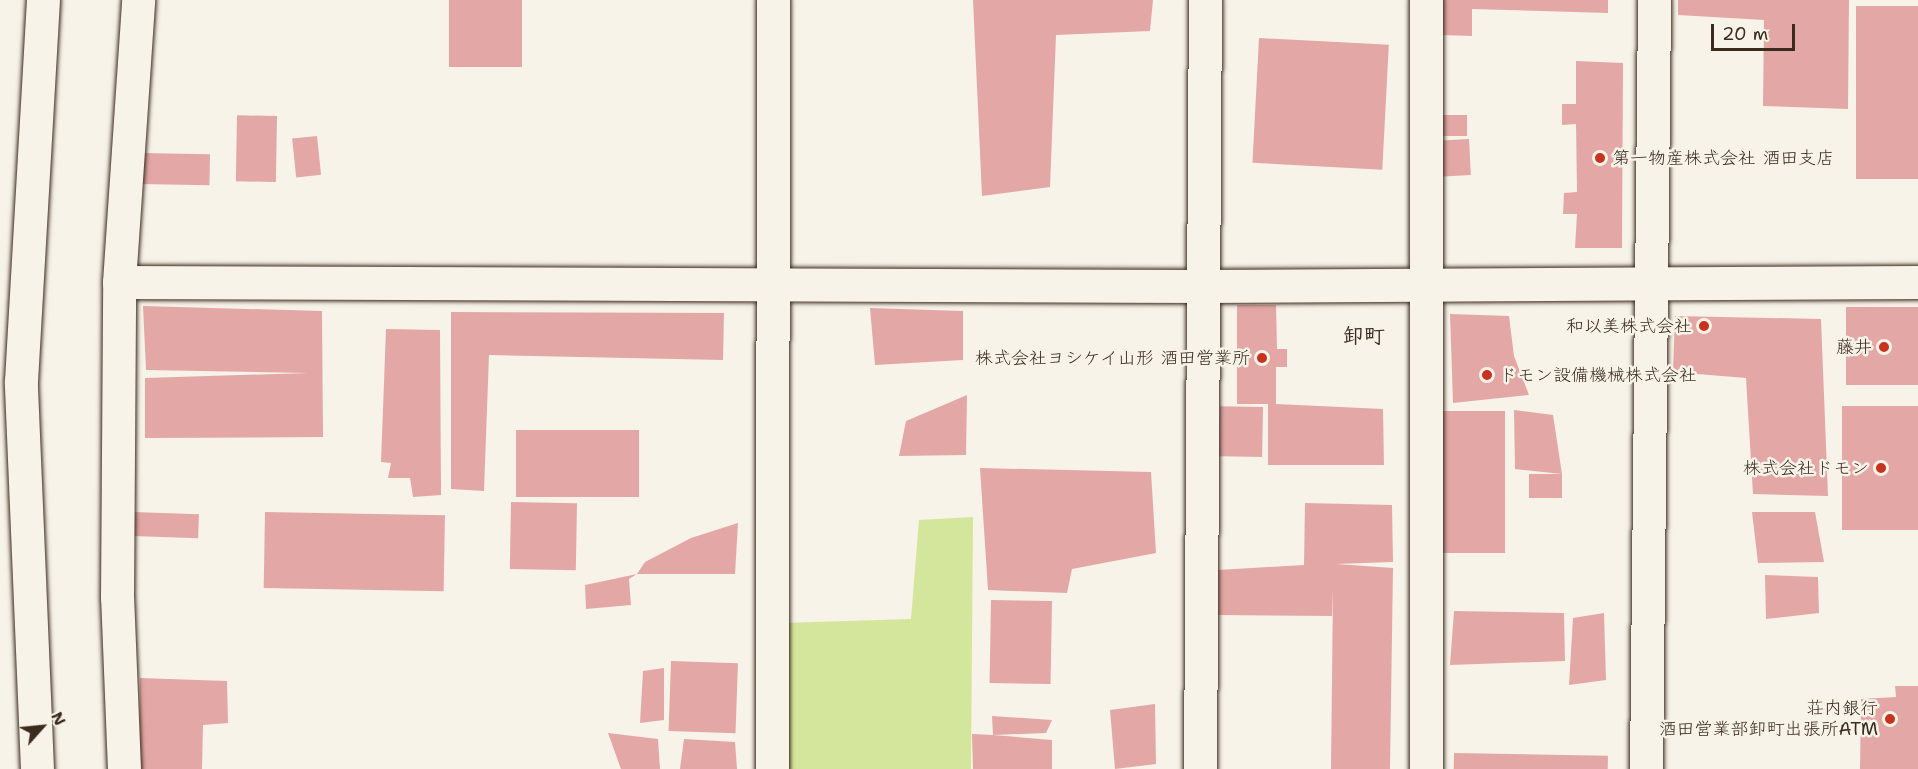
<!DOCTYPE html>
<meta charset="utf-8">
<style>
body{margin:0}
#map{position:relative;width:1918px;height:769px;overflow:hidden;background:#f7f3e8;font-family:"Shantell Sans","Klee One",sans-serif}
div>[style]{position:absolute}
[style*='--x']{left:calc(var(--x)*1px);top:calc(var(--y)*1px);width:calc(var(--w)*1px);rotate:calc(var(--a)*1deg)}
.green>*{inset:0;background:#d4e69b}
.building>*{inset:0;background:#e3a8a6;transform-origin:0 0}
.roads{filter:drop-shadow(0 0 2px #3b2a1e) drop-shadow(0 0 2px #3b2a1e)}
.minor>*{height:33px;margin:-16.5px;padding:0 16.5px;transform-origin:16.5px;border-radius:16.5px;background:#f7f3e8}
.dots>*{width:16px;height:16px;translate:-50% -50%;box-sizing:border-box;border:3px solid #f7f3e8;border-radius:50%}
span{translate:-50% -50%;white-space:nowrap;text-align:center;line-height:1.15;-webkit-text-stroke:5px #f7f3e8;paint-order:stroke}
.poi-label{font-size:18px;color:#3b2a1e}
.left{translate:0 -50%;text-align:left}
.right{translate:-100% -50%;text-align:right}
.quarter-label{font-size:21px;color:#3b2a1e;font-weight:700}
.north{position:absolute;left:12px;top:697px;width:60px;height:60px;-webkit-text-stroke:4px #f7f3e8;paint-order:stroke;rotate:63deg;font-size:16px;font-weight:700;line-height:24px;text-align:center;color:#3b2a1e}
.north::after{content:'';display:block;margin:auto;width:21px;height:27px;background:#3b2a1e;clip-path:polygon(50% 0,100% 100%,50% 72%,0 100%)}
.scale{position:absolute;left:1711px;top:24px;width:84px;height:27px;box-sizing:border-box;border:3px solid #3b2a1e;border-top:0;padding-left:8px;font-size:18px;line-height:21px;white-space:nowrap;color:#3b2a1e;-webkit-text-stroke:4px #f7f3e8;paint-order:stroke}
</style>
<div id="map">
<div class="green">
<i style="clip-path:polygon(973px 517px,971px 769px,781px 769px,782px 623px,911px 619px,919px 520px)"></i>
</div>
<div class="building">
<i style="left:449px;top:0;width:73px;height:67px"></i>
<i style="clip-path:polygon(973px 0,1153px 0,1150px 31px,1056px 35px,1050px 187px,982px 196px)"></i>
<i style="clip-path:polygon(1441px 0,1608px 0,1608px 13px,1472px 9px,1472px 36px,1440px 35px)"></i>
<i style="clip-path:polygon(1678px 0,1849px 0,1848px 109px,1763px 106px,1764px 20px,1678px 15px)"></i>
<i style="left:1856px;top:6px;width:62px;height:173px"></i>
<i style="left:1259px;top:38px;width:130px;height:125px;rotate:3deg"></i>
<i style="clip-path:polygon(1576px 61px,1623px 63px,1622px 248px,1575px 248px,1577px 214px,1563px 214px,1564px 193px,1577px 192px,1576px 124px,1562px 125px,1562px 104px,1576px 104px)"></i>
<i style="left:1467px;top:115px;width:21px;height:27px;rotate:90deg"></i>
<i style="left:277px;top:116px;width:66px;height:40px;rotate:91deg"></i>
<i style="left:317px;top:136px;width:39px;height:25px;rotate:84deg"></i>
<i style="left:1469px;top:139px;width:36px;height:28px;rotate:87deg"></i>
<i style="left:140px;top:153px;width:70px;height:31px;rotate:1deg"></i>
<i style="clip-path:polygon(1237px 305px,1276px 305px,1277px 349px,1287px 349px,1287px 367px,1276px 367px,1276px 404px,1383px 409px,1384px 465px,1268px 465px,1268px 404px,1237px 404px)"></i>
<i style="clip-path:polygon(143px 306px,322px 311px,323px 437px,145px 438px,145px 378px,308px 373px,146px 370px)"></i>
<i style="left:1918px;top:307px;width:78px;height:72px;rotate:90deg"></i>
<i style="clip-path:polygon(870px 308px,963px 311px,963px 360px,875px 365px)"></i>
<i style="clip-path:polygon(451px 312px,724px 313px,723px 360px,489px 355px,484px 491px,451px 489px)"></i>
<i style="clip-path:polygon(1450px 314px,1509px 316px,1514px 356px,1529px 395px,1453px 403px)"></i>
<i style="clip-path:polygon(1675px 316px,1821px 319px,1828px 496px,1753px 494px,1746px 378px,1673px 372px)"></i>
<i style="clip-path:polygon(386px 329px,440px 330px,441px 495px,413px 497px,410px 478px,388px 478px,391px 463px,381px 462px)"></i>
<i style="clip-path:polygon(967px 395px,966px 455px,899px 456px,906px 421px)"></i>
<i style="left:1842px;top:406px;width:76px;height:124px"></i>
<i style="left:1263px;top:407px;width:50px;height:43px;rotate:91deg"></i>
<i style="clip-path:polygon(1514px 410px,1553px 415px,1562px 474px,1515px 469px)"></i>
<i style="left:1505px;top:411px;width:142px;height:62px;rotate:90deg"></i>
<i style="left:516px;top:430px;width:123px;height:67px"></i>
<i style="clip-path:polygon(980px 468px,1151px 472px,1156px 553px,1072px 569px,1067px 593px,988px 590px)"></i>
<i style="left:1529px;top:474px;width:33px;height:24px"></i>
<i style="left:511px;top:502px;width:66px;height:67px;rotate:1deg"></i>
<i style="clip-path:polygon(1305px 503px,1392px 505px,1393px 562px,1336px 564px,1393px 568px,1390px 769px,1331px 769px,1333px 589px,1332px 616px,1218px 615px,1218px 570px,1304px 565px)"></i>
<i style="left:133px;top:512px;width:66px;height:24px;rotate:2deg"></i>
<i style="left:265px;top:512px;width:180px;height:76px;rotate:1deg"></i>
<i style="clip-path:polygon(1752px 512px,1815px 512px,1824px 562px,1758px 563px)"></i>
<i style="clip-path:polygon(738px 523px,735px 574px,637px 574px,645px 562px,691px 538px)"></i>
<i style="clip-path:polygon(637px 574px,629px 579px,631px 605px,586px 609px,585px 585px)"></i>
<i style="clip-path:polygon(1765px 575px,1818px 577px,1819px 613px,1766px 619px)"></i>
<i style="left:991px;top:600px;width:61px;height:83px;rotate:1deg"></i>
<i style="clip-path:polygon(1454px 611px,1564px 613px,1565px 661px,1450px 665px)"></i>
<i style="clip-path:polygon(1604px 613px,1606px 680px,1569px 685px,1573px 618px)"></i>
<i style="left:671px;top:661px;width:67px;height:70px;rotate:2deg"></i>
<i style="clip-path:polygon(664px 668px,664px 720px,640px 723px,643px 671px)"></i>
<i style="clip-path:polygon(140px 678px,227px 681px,228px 723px,203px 725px,202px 769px,139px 769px)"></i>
<i style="clip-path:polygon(1895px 686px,1918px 686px,1918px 769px,1860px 769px,1861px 699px,1896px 697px)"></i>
<i style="clip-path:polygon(1155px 704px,1156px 764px,1115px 769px,1110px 710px)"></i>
<i style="clip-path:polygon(992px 716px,1052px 720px,1046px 733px,993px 735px,1052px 740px,1052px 769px,973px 769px,972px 734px,993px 735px)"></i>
<i style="clip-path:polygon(608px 733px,658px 739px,660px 769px,621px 769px)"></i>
<i style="clip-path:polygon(684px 739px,735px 742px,737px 769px,680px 769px)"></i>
<i style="left:1454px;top:753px;width:154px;height:16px;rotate:1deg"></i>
</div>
<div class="roads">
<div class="minor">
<i style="--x:1426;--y:0;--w:769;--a:90"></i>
<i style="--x:119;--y:282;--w:1086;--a:0.21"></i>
<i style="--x:1205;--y:286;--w:713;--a:-0.32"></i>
<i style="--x:37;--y:769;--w:388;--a:-92.4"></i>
<i style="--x:21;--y:381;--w:382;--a:-86.7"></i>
<i style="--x:124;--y:769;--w:172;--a:-92.3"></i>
<i style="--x:117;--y:597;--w:315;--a:-89.6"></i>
<i style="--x:119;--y:282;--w:283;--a:-86.1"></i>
<i style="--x:772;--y:769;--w:769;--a:-89.93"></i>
<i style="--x:1200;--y:769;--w:769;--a:-89.63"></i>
<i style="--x:1646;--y:769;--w:769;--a:-89.4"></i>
</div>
</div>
<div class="dots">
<i style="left:1600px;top:158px;background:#c8321e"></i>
<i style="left:1704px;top:326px;background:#c8321e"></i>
<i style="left:1884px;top:347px;background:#c8321e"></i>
<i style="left:1262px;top:358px;background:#c8321e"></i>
<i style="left:1487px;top:375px;background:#c8321e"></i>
<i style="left:1881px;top:468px;background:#c8321e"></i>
<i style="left:1890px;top:719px;background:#c8321e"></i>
</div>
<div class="poi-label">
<span class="left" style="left:1612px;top:158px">第一物産株式会社 酒田支店</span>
<span class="right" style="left:1692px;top:326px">和以美株式会社</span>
<span class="right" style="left:1872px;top:347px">藤井</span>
<span class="right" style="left:1250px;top:358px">株式会社ヨシケイ山形 酒田営業所</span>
<span class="left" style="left:1499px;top:375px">ドモン設備機械株式会社</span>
<span class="right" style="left:1869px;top:468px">株式会社ドモン</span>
<span class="right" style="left:1878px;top:719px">荘内銀行<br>酒田営業部卸町出張所ATM</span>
</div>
<div class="quarter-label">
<span style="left:1364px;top:336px">卸町</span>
</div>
<div class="north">N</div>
<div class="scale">20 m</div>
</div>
